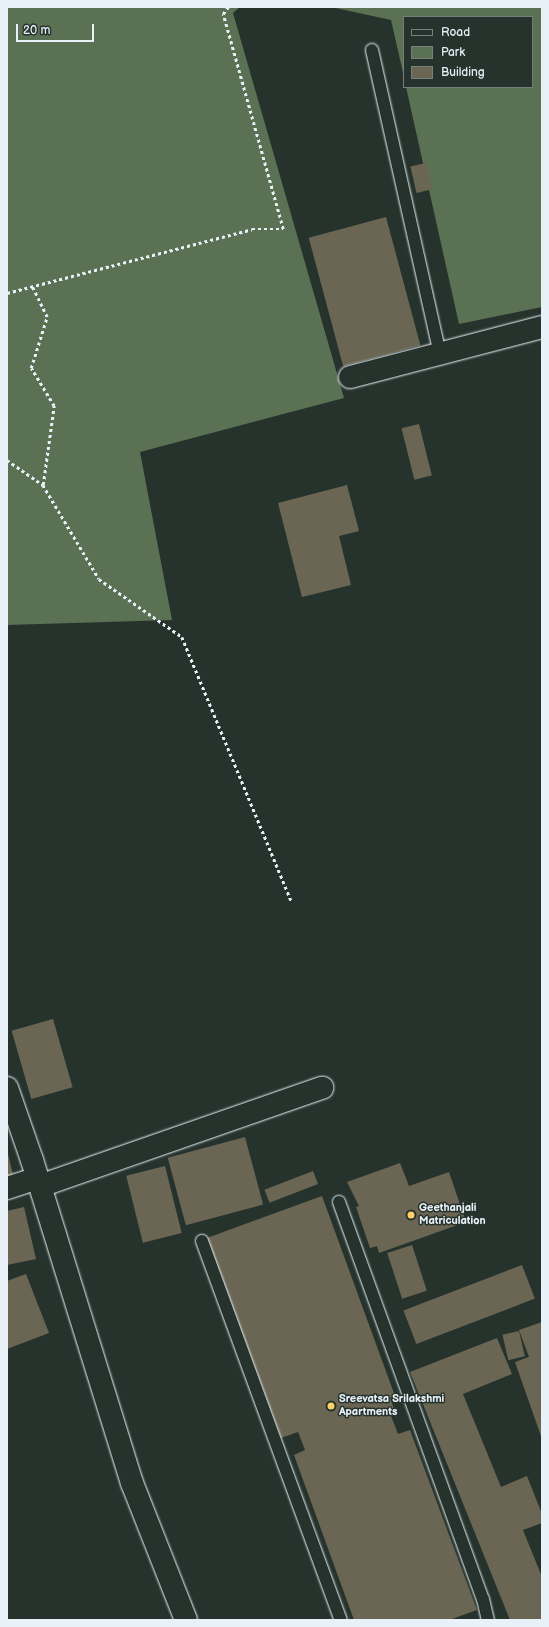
<!DOCTYPE html>
<style>
body{margin:0}
#map{position:relative;width:549px;height:1627px;overflow:hidden;background:#26332d;font-family:"Balsamiq Sans",sans-serif}
div>[style]{position:absolute}
[style*='--x']{left:calc(var(--x)*1px);top:calc(var(--y)*1px);width:calc(var(--w)*1px);rotate:calc(var(--a)*1deg)}
.green>*{inset:0;background:#5b7154}
.building>*{inset:0;background:#6b6654;transform-origin:0 0}
.path>*{height:2.5px;margin-top:-1.25px;transform-origin:0;background:repeating-linear-gradient(90deg,#e8f1f8 0 3px,transparent 0 6px)}
.roads{filter:drop-shadow(0 0 1px #e8f1f8) drop-shadow(0 0 1px #e8f1f8)}
.service>*{height:12px;margin:-6px;padding:0 6px;transform-origin:6px;border-radius:6px;background:#26332d}
.minor>*{height:22px;margin:-11px;padding:0 11px;transform-origin:11px;border-radius:11px;background:#26332d}
.dots>*{width:11px;height:11px;translate:-50% -50%;box-sizing:border-box;border:2px solid #26332d;border-radius:50%}
span{translate:-50% -50%;white-space:nowrap;text-align:center;line-height:1.15;-webkit-text-stroke:3px #26332d;paint-order:stroke}
.poi-label{font-size:11px;color:#e8f1f8;font-weight:700}
.left{translate:0 -50%;text-align:left}
.frame{position:absolute;inset:0;border:8px solid #e8f1f8;pointer-events:none}
.legend{position:absolute;left:403px;top:16px;width:130px;height:72px;box-sizing:border-box;background:#26332d;border:1px solid #747f7e;margin:0;padding:5px 7px;list-style:none;font-size:12px;color:#e8f1f8}
.legend li{display:flex;align-items:center;gap:8px;height:20px}
.legend b{width:20px;border:1px solid #747f7e}
.scale{position:absolute;left:16px;top:24px;width:78px;height:18px;box-sizing:border-box;border:2px solid #e8f1f8;border-top:0;padding-left:5px;font-size:12px;line-height:14px;white-space:nowrap;color:#e8f1f8;-webkit-text-stroke:3px #26332d;paint-order:stroke}
</style>
<div id="map">
<div class="green">
<i style="clip-path:polygon(7px 7px,240px 7px,233px 13px,344px 398px,140px 452px,172px 620px,7px 625px)"></i>
<i style="clip-path:polygon(331px 7px,542px 7px,542px 307px,459px 324px,406px 87px,532px 87px,532px 17px,404px 17px,404px 77px,391px 20px)"></i>
</div>
<div class="building">
<i style="left:426px;top:163px;width:27px;height:16px;rotate:77deg"></i>
<i style="left:386px;top:217px;width:133px;height:80px;rotate:75deg"></i>
<i style="left:419px;top:424px;width:53px;height:18px;rotate:76deg"></i>
<i style="clip-path:polygon(347px 485px,359px 531px,339px 536px,351px 585px,302px 597px,278px 503px)"></i>
<i style="left:53px;top:1019px;width:71px;height:43px;rotate:74deg"></i>
<i style="left:245px;top:1137px;width:70px;height:80px;rotate:75deg"></i>
<i style="clip-path:polygon(7px 1150px,15px 1183px,7px 1185px)"></i>
<i style="clip-path:polygon(400px 1163px,409px 1186px,449px 1172px,466px 1222px,379px 1253px,377px 1246px,370px 1248px,356px 1207px,359px 1206px,347px 1182px)"></i>
<i style="left:165px;top:1166px;width:69px;height:40px;rotate:76deg"></i>
<i style="left:313px;top:1171px;width:14px;height:52px;rotate:69deg"></i>
<i style="clip-path:polygon(322px 1196px,395px 1396px,390px 1398px,396px 1414px,391px 1416px,398px 1434px,410px 1430px,477px 1610px,449px 1620px,354px 1620px,294px 1455px,305px 1450px,298px 1432px,281px 1438px,207px 1238px)"></i>
<i style="clip-path:polygon(24px 1207px,36px 1259px,7px 1265px,7px 1211px)"></i>
<i style="left:412px;top:1245px;width:48px;height:26px;rotate:72deg"></i>
<i style="left:522px;top:1265px;width:36px;height:127px;rotate:69deg"></i>
<i style="clip-path:polygon(26px 1274px,49px 1333px,7px 1349px,7px 1281px)"></i>
<i style="clip-path:polygon(542px 1322px,542px 1439px,515px 1362px,529px 1357px,519px 1330px)"></i>
<i style="left:519px;top:1331px;width:26px;height:17px;rotate:77deg"></i>
<i style="clip-path:polygon(497px 1338px,512px 1374px,463px 1394px,501px 1487px,527px 1476px,542px 1514px,542px 1523px,523px 1530px,542px 1577px,542px 1620px,510px 1620px,410px 1372px)"></i>
</div>
<div class="path">
<i style="--x:7;--y:293;--w:253;--a:-14.6"></i>
<i style="--x:252;--y:229;--w:31;--a:0"></i>
<i style="--x:283;--y:229;--w:223;--a:-105.6"></i>
<i style="--x:223;--y:14;--w:9;--a:-54"></i>
<i style="--x:7;--y:460;--w:44;--a:34.8"></i>
<i style="--x:43;--y:485;--w:80;--a:-82.1"></i>
<i style="--x:54;--y:406;--w:44;--a:-121.2"></i>
<i style="--x:31;--y:368;--w:53;--a:-72.6"></i>
<i style="--x:47;--y:317;--w:34;--a:-116"></i>
<i style="--x:43;--y:485;--w:109;--a:59.2"></i>
<i style="--x:99;--y:579;--w:101;--a:34.9"></i>
<i style="--x:182;--y:637;--w:287;--a:67.5"></i>
</div>
<div class="roads">
<div class="service">
<i style="--x:372;--y:50;--w:311;--a:77.4"></i>
<i style="--x:339;--y:1202;--w:422;--a:70.1"></i>
<i style="--x:483;--y:1599;--w:22;--a:77"></i>
<i style="--x:202;--y:1241;--w:404;--a:69.9"></i>
</div>
<div class="minor">
<i style="--x:350;--y:377;--w:198;--a:-14.6"></i>
<i style="--x:7;--y:1088;--w:76;--a:70.9"></i>
<i style="--x:32;--y:1160;--w:338;--a:72.8"></i>
<i style="--x:132;--y:1483;--w:147;--a:68.5"></i>
<i style="--x:40;--y:1186;--w:299;--a:-19.2"></i>
<i style="--x:7;--y:1188;--w:32;--a:-18"></i>
</div>
</div>
<div class="dots">
<i style="left:411px;top:1215px;background:#ffd166"></i>
<i style="left:331px;top:1406px;background:#ffd166"></i>
</div>
<div class="poi-label">
<span class="left" style="left:419px;top:1215px">Geethanjali<br>Matriculation</span>
<span class="left" style="left:339px;top:1406px">Sreevatsa Srilakshmi<br>Apartments</span>
</div>
<div class="frame"></div>
<ul class="legend">
<li><b style="height:5px;background:#26332d"></b>Road</li>
<li><b style="height:11px;background:#5b7154"></b>Park</li>
<li><b style="height:11px;background:#6b6654"></b>Building</li>
</ul>
<div class="scale">20 m</div>
</div>
